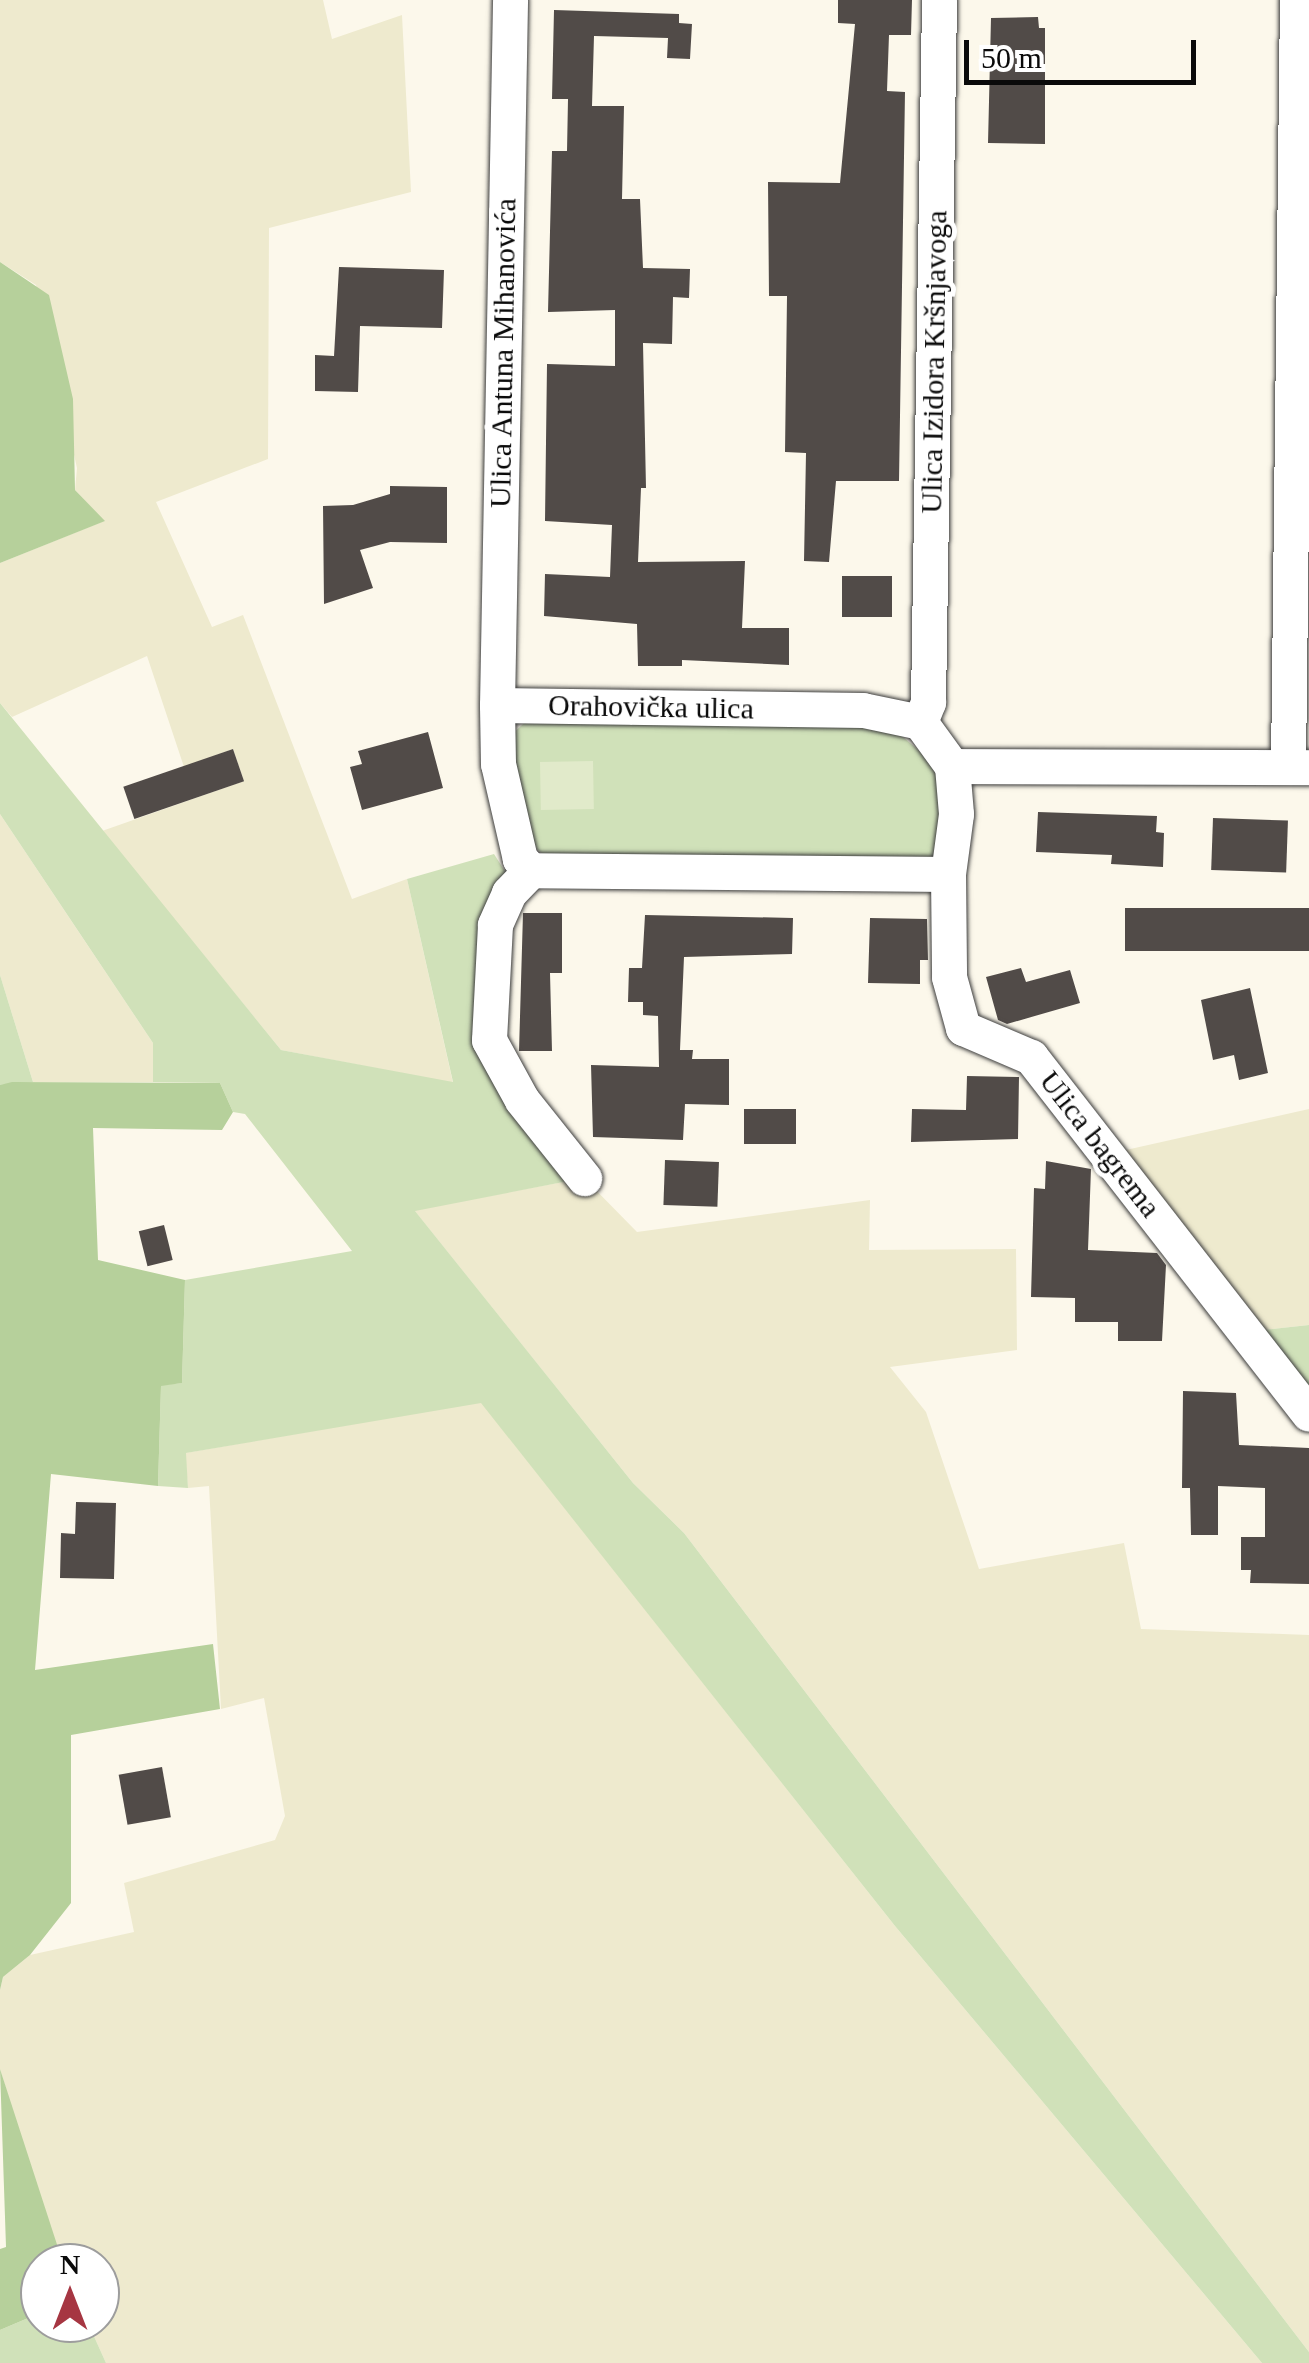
<!DOCTYPE html>
<meta charset="utf-8">
<style>
body{margin:0}
#map{position:relative;width:1309px;height:2363px;overflow:hidden;background:#fcf8eb;font-family:"Times New Roman",serif}
div>[style]{position:absolute}
[style*='--x']{left:calc(var(--x)*1px);top:calc(var(--y)*1px);width:calc(var(--w)*1px);rotate:calc(var(--a)*1deg)}
.farmland>*{inset:0;background:#eeeace}
.green>*{inset:0;background:#d0e1b9}
.forest>*{inset:0;background:#b6d09b}
.pitch>*{inset:0;background:#e1eaca;transform-origin:0 0}
.building>*{inset:0;background:#514b48;transform-origin:0 0}
.roads{filter:drop-shadow(0 0 2px #3d3d3d) drop-shadow(0 0 2px #3d3d3d)}
.minor>*{height:35px;margin:-17.5px;padding:0 17.5px;transform-origin:17.5px;border-radius:17.5px;background:#fff}
span{translate:-50% -50%;white-space:nowrap;text-align:center;line-height:1.15;-webkit-text-stroke:10px #fff;paint-order:stroke}
.street-label{font-size:30px;color:#0a0a0a}
.north{position:absolute;left:20px;top:2243px;width:100px;height:100px;box-sizing:border-box;background:#fff;border:2px solid #9d9d9d;border-radius:50%;rotate:0deg;font-size:28px;font-weight:700;line-height:40px;text-align:center;color:#0a0a0a}
.north::after{content:'';display:block;margin:auto;width:35px;height:45px;background:#a63642;clip-path:polygon(50% 0,100% 100%,50% 72%,0 100%)}
.scale{position:absolute;left:964px;top:40px;width:232px;height:45px;box-sizing:border-box;border:5px solid #0a0a0a;border-top:0;padding-left:12px;font-size:30px;line-height:35px;white-space:nowrap;color:#0a0a0a;-webkit-text-stroke:8px #fff;paint-order:stroke}
</style>
<div id="map">
<div class="farmland">
<i style="clip-path:polygon(0 0,323px 0,332px 39px,402px 15px,411px 192px,269px 228px,268px 459px,156px 502px,212px 627px,243px 615px,352px 899px,407px 879px,453px 1083px,281px 1050px,102px 831px,244px 781px,233px 749px,184px 767px,147px 656px,12px 717px,0 703px,0 563px,104px 521px,75px 490px,77px 468px,36px 285px,0 262px)"></i>
<i style="clip-path:polygon(0 814px,153px 1043px,153px 1082px,33px 1082px,0 975px)"></i>
<i style="clip-path:polygon(1309px 1109px,1309px 1325px,1245px 1332px,1108px 1154px)"></i>
<i style="clip-path:polygon(584px 1178px,637px 1232px,870px 1200px,869px 1250px,1016px 1249px,1017px 1350px,890px 1367px,926px 1412px,979px 1569px,1124px 1543px,1141px 1629px,1309px 1635px,1309px 2352px,684px 1533px,633px 1483px,414px 1210px)"></i>
<i style="clip-path:polygon(481px 1402px,895px 1926px,1262px 2363px,106px 2363px,88px 2323px,100px 2323px,100px 2263px,63px 2263px,39px 2198px,0 2069px,0 1990px,3px 1977px,30px 1955px,134px 1932px,124px 1883px,275px 1840px,285px 1816px,264px 1698px,221px 1709px,209px 1486px,188px 1488px,185px 1453px)"></i>
</div>
<div class="green">
<i style="clip-path:polygon(0 703px,281px 1050px,453px 1082px,407px 879px,494px 854px,506px 873px,489px 1040px,584px 1178px,415px 1211px,633px 1483px,684px 1533px,1309px 2352px,1309px 2363px,1262px 2363px,895px 1926px,481px 1403px,186px 1453px,188px 1488px,158px 1486px,161px 1385px,182px 1383px,185px 1280px,352px 1251px,245px 1114px,233px 1112px,220px 1083px,153px 1082px,153px 1043px,0 814px)"></i>
<i style="clip-path:polygon(534px 714px,847px 718px,897px 732px,929px 759px,938px 779px,944px 800px,935px 861px,550px 860px,537px 849px,521px 811px,509px 737px)"></i>
<i style="clip-path:polygon(0 975px,33px 1082px,0 1085px)"></i>
<i style="clip-path:polygon(1309px 1325px,1309px 1414px,1245px 1332px)"></i>
<i style="clip-path:polygon(40px 2313px,40px 2323px,88px 2323px,106px 2363px,0 2363px,0 2330px)"></i>
</div>
<div class="forest">
<i style="clip-path:polygon(0 262px,49px 295px,73px 399px,75px 490px,105px 521px,0 563px)"></i>
<i style="clip-path:polygon(12px 1082px,220px 1083px,233px 1112px,222px 1130px,93px 1128px,98px 1260px,185px 1280px,182px 1383px,161px 1386px,158px 1486px,51px 1474px,35px 1670px,213px 1644px,220px 1709px,71px 1735px,71px 1903px,30px 1955px,3px 1977px,0 1990px,0 1085px)"></i>
<i style="clip-path:polygon(0 2069px,63px 2263px,40px 2263px,40px 2313px,0 2330px,0 2249px,6px 2247px)"></i>
</div>
<div class="pitch">
<i style="left:593px;top:761px;width:48px;height:53px;rotate:89deg"></i>
</div>
<div class="building">
<i style="clip-path:polygon(838px 0,912px 0,911px 35px,889px 35px,887px 91px,905px 92px,899px 481px,836px 481px,829px 562px,804px 561px,806px 453px,785px 452px,787px 296px,769px 296px,768px 182px,840px 183px,855px 24px,838px 23px)"></i>
<i style="clip-path:polygon(554px 10px,679px 14px,679px 23px,692px 24px,690px 59px,667px 58px,668px 38px,594px 36px,592px 106px,624px 106px,622px 199px,640px 199px,643px 268px,690px 269px,689px 298px,673px 297px,672px 344px,643px 343px,646px 488px,641px 488px,638px 562px,745px 561px,742px 628px,789px 628px,789px 665px,682px 660px,682px 666px,638px 666px,637px 624px,544px 616px,545px 574px,610px 577px,612px 525px,545px 521px,547px 364px,615px 366px,615px 310px,548px 312px,552px 151px,567px 151px,568px 99px,552px 99px)"></i>
<i style="clip-path:polygon(1038px 17px,1039px 28px,1045px 28px,1045px 144px,988px 143px,991px 18px)"></i>
<i style="clip-path:polygon(339px 267px,444px 270px,442px 328px,360px 326px,358px 392px,315px 391px,315px 355px,334px 356px)"></i>
<i style="clip-path:polygon(390px 486px,447px 487px,447px 543px,390px 542px,360px 550px,373px 588px,324px 604px,323px 506px,353px 505px,390px 494px)"></i>
<i style="left:842px;top:576px;width:50px;height:41px"></i>
<i style="clip-path:polygon(428px 732px,443px 788px,362px 810px,350px 767px,362px 764px,358px 751px)"></i>
<i style="left:233px;top:749px;width:34px;height:116px;rotate:71deg"></i>
<i style="clip-path:polygon(1038px 812px,1157px 816px,1156px 832px,1164px 833px,1163px 867px,1111px 864px,1112px 855px,1036px 852px)"></i>
<i style="left:1213px;top:818px;width:75px;height:52px;rotate:2deg"></i>
<i style="left:1309px;top:908px;width:43px;height:184px;rotate:90deg"></i>
<i style="clip-path:polygon(523px 913px,562px 913px,562px 973px,550px 973px,552px 1051px,519px 1051px)"></i>
<i style="clip-path:polygon(645px 915px,793px 918px,792px 954px,684px 957px,680px 1050px,693px 1050px,692px 1059px,729px 1059px,729px 1105px,685px 1104px,683px 1140px,593px 1137px,591px 1065px,659px 1067px,658px 1016px,643px 1015px,643px 1002px,628px 1002px,629px 968px,642px 968px)"></i>
<i style="clip-path:polygon(870px 918px,927px 919px,928px 960px,920px 960px,920px 984px,868px 983px)"></i>
<i style="clip-path:polygon(1021px 968px,1026px 982px,1070px 970px,1080px 1003px,1007px 1024px,998px 1020px,986px 977px)"></i>
<i style="clip-path:polygon(1250px 988px,1268px 1073px,1239px 1080px,1234px 1055px,1213px 1060px,1201px 1000px)"></i>
<i style="clip-path:polygon(967px 1076px,1019px 1077px,1018px 1139px,911px 1142px,912px 1109px,966px 1110px)"></i>
<i style="left:796px;top:1109px;width:35px;height:52px;rotate:90deg"></i>
<i style="left:665px;top:1160px;width:54px;height:45px;rotate:2deg"></i>
<i style="clip-path:polygon(1046px 1161px,1091px 1169px,1088px 1250px,1157px 1253px,1166px 1265px,1162px 1341px,1118px 1341px,1118px 1322px,1075px 1322px,1075px 1298px,1031px 1297px,1034px 1188px,1045px 1189px)"></i>
<i style="left:164px;top:1225px;width:36px;height:26px;rotate:76deg"></i>
<i style="clip-path:polygon(1183px 1391px,1236px 1393px,1239px 1445px,1309px 1448px,1309px 1584px,1250px 1583px,1251px 1570px,1241px 1570px,1241px 1537px,1265px 1537px,1265px 1488px,1218px 1486px,1218px 1535px,1191px 1535px,1190px 1488px,1182px 1488px)"></i>
<i style="clip-path:polygon(76px 1502px,116px 1503px,114px 1579px,60px 1578px,61px 1533px,75px 1534px)"></i>
<i style="left:162px;top:1767px;width:51px;height:44px;rotate:80deg"></i>
</div>
<div class="roads">
<div class="minor">
<i style="--x:497;--y:705;--w:366;--a:0.8"></i>
<i style="--x:863;--y:710;--w:58;--a:11.9"></i>
<i style="--x:920;--y:722;--w:54;--a:54"></i>
<i style="--x:952;--y:766;--w:48;--a:85.2"></i>
<i style="--x:956;--y:814;--w:61;--a:97.6"></i>
<i style="--x:948;--y:874;--w:417;--a:-179.5"></i>
<i style="--x:531;--y:870;--w:16;--a:-135"></i>
<i style="--x:520;--y:859;--w:98;--a:-103"></i>
<i style="--x:498;--y:764;--w:59;--a:-91"></i>
<i style="--x:497;--y:705;--w:705;--a:-88.94"></i>
<i style="--x:920;--y:722;--w:22;--a:-68"></i>
<i style="--x:928;--y:702;--w:702;--a:-89.1"></i>
<i style="--x:952;--y:766;--w:356;--a:0.2"></i>
<i style="--x:1288;--y:767;--w:767;--a:-89.33"></i>
<i style="--x:531;--y:870;--w:32;--a:134"></i>
<i style="--x:509;--y:893;--w:35;--a:114"></i>
<i style="--x:495;--y:925;--w:115;--a:93"></i>
<i style="--x:489;--y:1040;--w:68;--a:61.2"></i>
<i style="--x:522;--y:1100;--w:100;--a:51.5"></i>
<i style="--x:948;--y:874;--w:103;--a:89.4"></i>
<i style="--x:949;--y:977;--w:53;--a:74.6"></i>
<i style="--x:963;--y:1028;--w:74;--a:23.1"></i>
<i style="--x:1031;--y:1057;--w:452;--a:52.1"></i>
</div>
</div>
<div class="street-label">
<span style="left:503px;top:353px;rotate:-89deg">Ulica Antuna Mihanovića</span>
<span style="left:934px;top:362px;rotate:-89deg">Ulica Izidora Kršnjavoga</span>
<span style="left:651px;top:707px;rotate:1deg">Orahovička ulica</span>
<span style="left:1100px;top:1144px;rotate:52deg">Ulica bagrema</span>
</div>
<div class="north">N</div>
<div class="scale">50 m</div>
</div>
